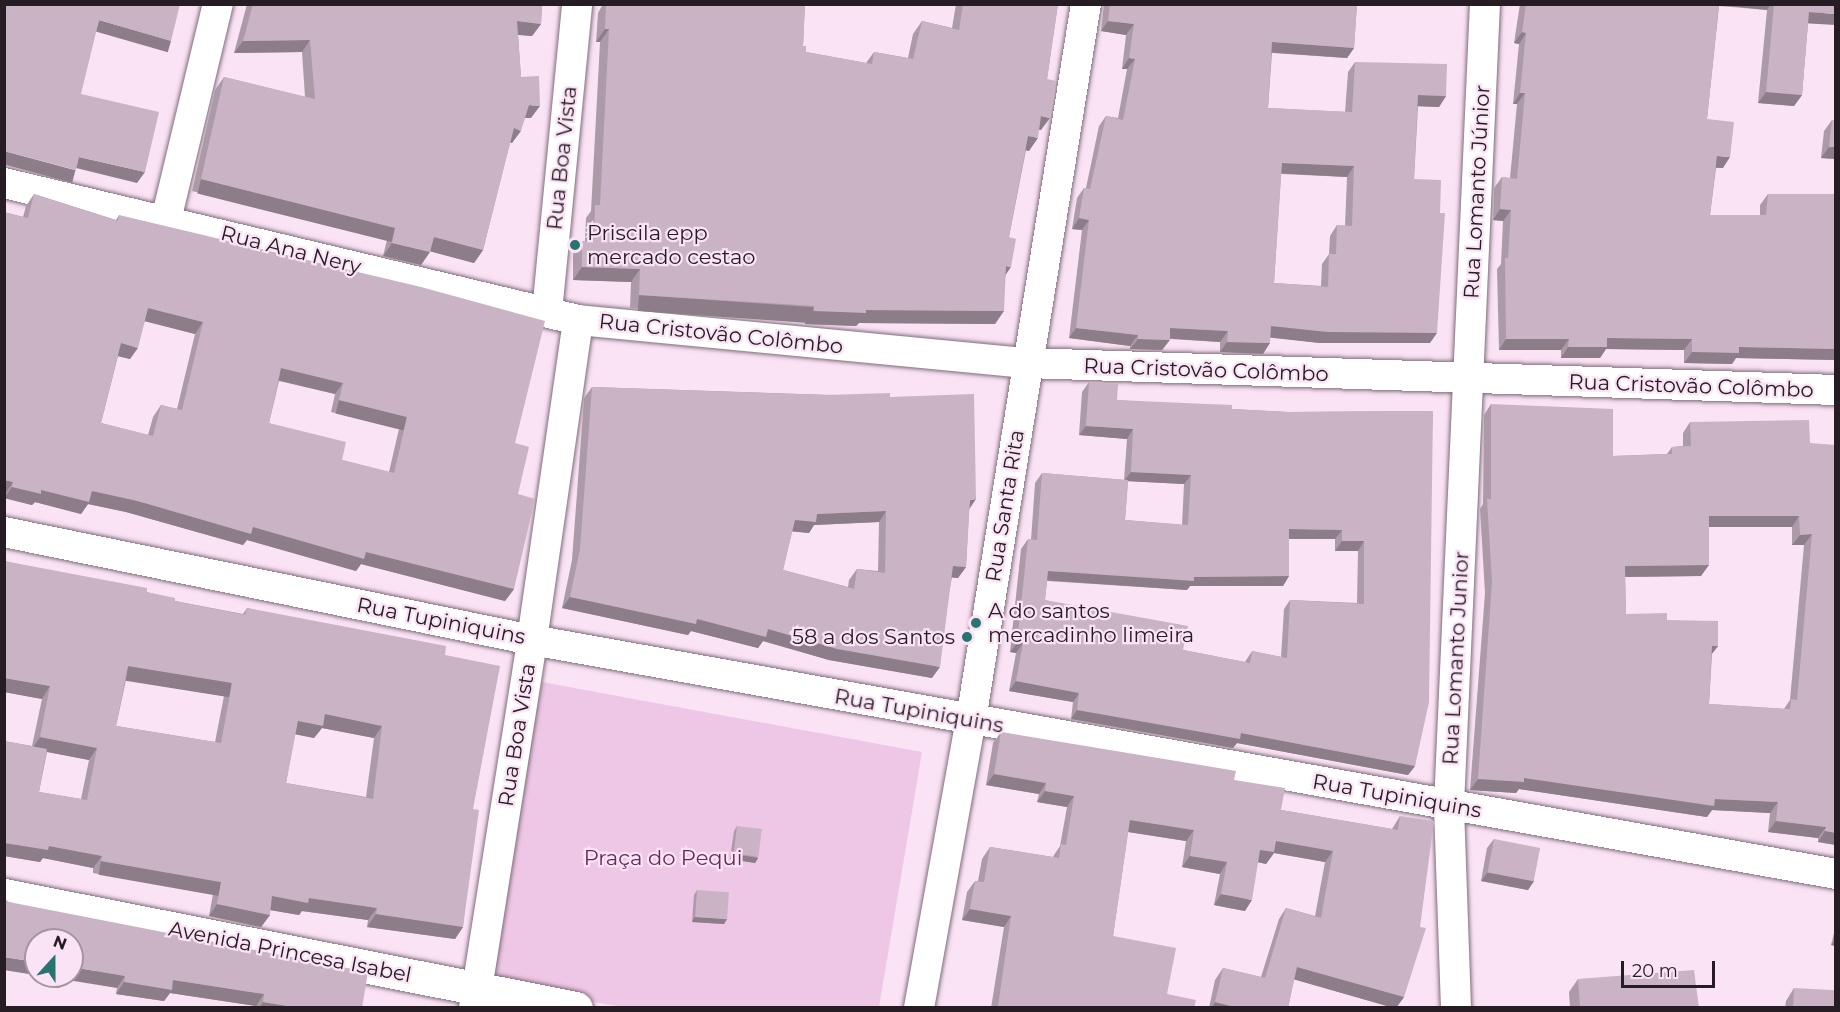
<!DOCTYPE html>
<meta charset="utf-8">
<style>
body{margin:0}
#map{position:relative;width:1840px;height:1012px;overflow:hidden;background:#fae3f5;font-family:Montserrat,sans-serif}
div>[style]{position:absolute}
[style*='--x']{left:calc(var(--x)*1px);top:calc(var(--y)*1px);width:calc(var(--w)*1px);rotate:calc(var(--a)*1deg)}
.green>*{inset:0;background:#efc7e6}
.roads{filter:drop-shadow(0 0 2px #806c7b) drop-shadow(0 0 2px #806c7b)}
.minor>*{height:30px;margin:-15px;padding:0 15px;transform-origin:15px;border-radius:15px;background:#fff}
.secondary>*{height:33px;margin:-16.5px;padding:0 16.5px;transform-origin:16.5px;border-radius:16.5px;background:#fff}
.wall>*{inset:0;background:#ad9aa9}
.shaded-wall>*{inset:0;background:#8d7d89;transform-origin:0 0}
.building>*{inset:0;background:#c9b3c4;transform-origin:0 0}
.dots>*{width:16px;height:16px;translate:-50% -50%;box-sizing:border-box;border:3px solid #fae3f5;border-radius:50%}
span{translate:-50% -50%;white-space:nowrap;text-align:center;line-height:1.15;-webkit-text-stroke:4.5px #fae3f5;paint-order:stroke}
.street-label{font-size:21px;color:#251d23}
.poi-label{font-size:21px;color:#251d23}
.left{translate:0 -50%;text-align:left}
.right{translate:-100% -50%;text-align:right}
.park-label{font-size:21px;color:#612d58}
.frame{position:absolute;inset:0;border:6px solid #251d23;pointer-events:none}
.north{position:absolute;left:24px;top:928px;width:60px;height:60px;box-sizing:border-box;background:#fae3f5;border:2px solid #a594a1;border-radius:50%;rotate:21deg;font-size:16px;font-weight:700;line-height:24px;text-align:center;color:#251d23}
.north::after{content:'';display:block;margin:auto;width:21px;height:27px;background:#297371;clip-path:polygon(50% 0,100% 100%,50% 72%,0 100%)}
.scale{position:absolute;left:1621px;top:961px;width:94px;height:27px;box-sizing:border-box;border:3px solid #251d23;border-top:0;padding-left:8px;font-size:18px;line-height:21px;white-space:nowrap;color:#251d23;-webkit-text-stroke:4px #fae3f5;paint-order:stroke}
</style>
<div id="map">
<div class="green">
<i style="clip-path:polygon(542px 682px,922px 752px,879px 1007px,622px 1007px,487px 983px)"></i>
</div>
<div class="roads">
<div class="minor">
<i style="--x:4;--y:183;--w:590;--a:13.42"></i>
<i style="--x:578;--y:320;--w:451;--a:5.5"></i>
<i style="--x:1027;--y:363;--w:809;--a:1.91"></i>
<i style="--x:166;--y:220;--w:222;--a:-76.5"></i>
<i style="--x:547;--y:312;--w:309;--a:-84.4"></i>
<i style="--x:4;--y:532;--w:539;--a:11.56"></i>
<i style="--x:532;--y:640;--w:1325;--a:10.17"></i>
<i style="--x:474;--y:1008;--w:373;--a:-81"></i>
<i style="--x:532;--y:640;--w:323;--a:-81.8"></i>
<i style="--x:919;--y:1008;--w:293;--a:-79.8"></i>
<i style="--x:971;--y:720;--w:725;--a:-80.88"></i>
<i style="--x:1456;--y:1008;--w:203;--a:-92"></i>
<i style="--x:1449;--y:805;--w:802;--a:-87.43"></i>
</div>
<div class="secondary">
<i style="--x:4;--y:895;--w:583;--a:11.18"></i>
</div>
</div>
<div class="wall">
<i style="clip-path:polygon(247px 4px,542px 4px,541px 24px,532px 36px,518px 35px,521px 77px,531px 118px,525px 118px,512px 143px,510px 142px,483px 250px,474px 263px,430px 251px,421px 265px,383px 256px,387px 240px,192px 191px,215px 90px,224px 77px,305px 97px,302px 52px,234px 53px)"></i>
<i style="clip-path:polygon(603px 4px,805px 4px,803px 46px,806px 52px,866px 63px,874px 52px,908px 58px,913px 34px,922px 21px,952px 28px,956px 4px,1058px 4px,1047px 79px,1041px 130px,1039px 130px,1029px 151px,1026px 150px,1009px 237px,1006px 274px,995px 324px,859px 323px,856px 326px,805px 324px,805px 319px,630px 308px,631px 282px,573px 280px,573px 254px,582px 241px,585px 242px,586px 218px,591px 211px,600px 42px,596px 42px,598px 13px)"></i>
<i style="clip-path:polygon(evenodd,1104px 4px,1357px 4px,1354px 48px,1347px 58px,1272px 53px,1268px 108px,1345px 112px,1348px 72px,1355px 62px,1446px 96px,1439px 107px,1418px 106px,1414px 179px,1430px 343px,1320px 343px,1270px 337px,1263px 354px,1220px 352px,1220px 342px,1170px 339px,1162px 350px,1130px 349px,1130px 346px,1069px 338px,1082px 230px,1072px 229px,1077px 198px,1084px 188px,1086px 188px,1099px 126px,1106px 116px,1118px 118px,1127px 69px,1122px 69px,1126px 35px,1101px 31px,1104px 4px,1281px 174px,1347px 177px,1345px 226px,1337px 225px,1330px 236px,1329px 254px,1322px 264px,1321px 286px,1274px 283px,1281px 174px)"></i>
<i style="clip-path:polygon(1520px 4px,1836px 4px,1808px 23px,1802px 95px,1794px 106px,1758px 103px,1767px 10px,1719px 6px,1707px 119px,1723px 168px,1716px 168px,1710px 215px,1760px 215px,1760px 205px,1768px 194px,1836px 194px,1836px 360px,1736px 358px,1732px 364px,1684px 363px,1684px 350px,1606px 349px,1600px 358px,1561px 358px,1561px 350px,1499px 350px,1497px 269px,1501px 264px,1503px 221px,1493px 220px,1494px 188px,1502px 177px,1510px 178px,1517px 104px,1513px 104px,1519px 44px,1514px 43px)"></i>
<i style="clip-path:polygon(1832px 120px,1836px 159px,1821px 158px,1824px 131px)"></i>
<i style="clip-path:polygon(evenodd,34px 194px,116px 220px,119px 215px,515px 443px,518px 494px,514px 589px,505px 601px,361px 564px,356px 571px,247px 540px,243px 545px,126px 512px,88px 504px,81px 514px,35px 502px,32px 505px,4px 498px,4px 212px,23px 217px,26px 206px,34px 194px,145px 321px,195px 334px,177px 409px,161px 405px,153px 417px,148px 435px,101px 423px,118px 356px,130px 359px,145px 321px,34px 194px,279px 381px,335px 394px,331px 412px,399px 429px,389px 472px,342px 460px,269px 423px,279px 381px)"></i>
<i style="clip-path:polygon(evenodd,1089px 382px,1117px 400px,1232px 409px,1288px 412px,1433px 411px,1415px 766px,1408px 775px,1237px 743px,1233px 748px,1071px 719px,1073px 702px,1009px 691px,1016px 653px,1010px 652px,1021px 549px,1028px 539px,1031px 540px,1035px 483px,1042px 473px,1124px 480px,1127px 439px,1079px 435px,1082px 392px,1089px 382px,1128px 481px,1184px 484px,1182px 525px,1125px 520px,1128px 481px,1089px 382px,1289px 539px,1335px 539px,1335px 551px,1358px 551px,1357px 603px,1290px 600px,1284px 609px,1281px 657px,1252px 651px,1245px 662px,1183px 650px,1045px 600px,1047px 581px,1187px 590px,1190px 586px,1283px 586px,1289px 576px,1289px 539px)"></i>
<i style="clip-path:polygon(evenodd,592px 387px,890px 397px,969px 509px,966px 567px,958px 578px,952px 577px,932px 678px,829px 660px,763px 641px,758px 648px,691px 631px,688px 635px,562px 608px,572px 560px,584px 398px,592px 387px,879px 522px,878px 571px,857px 569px,849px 580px,848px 587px,783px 570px,792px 531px,809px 533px,814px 525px,879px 522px)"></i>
<i style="clip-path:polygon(evenodd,1491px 404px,1613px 456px,1667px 454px,1672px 447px,1683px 446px,1683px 433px,1690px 422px,1810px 443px,1836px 845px,1818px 842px,1818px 838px,1768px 832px,1770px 813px,1712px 810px,1707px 817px,1519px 789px,1516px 793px,1470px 790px,1485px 593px,1480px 509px,1483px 504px,1484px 415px,1491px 404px,1709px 527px,1792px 527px,1792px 545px,1804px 545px,1790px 700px,1784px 709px,1709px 704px,1712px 654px,1718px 646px,1667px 620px,1626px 614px,1625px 577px,1701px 576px,1709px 527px)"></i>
<i style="clip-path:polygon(evenodd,4px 561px,147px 592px,175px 601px,243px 614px,247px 608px,445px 655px,473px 809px,463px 927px,455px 939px,367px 927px,368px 920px,302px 911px,299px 915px,270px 910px,270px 915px,261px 927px,209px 916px,213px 894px,93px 873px,93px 868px,43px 858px,40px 862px,4px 856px,4px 741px,32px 746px,42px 699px,4px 692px,4px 561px,126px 680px,224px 696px,215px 742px,116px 726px,126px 680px,4px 561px,322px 728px,374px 738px,366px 797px,286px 783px,295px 734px,314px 738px,322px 728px,4px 561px,47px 752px,89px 760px,81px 799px,39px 792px,47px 752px)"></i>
<i style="clip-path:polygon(1001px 732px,1234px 780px,1281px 810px,1392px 829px,1400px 816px,1404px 997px,1396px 1008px,1394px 1008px,1294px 979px,1288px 1008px,1209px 1008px,1215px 980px,1223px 968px,1261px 977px,1279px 919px,1286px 908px,1315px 916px,1325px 862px,1274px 853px,1266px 864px,1258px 862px,1245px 911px,1214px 905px,1220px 874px,1182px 867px,1186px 841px,1128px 832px,1113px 936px,1167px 994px,1194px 1008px,991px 1008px,1004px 927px,962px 920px,967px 892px,975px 881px,978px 881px,982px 859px,990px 847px,1053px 857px,1054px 855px,1060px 846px,1067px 807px,1037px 802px,1039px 794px,986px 785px,993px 743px)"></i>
<i style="clip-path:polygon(737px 826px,758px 858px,755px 863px,730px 859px,734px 831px)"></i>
<i style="clip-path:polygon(1494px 839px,1534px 881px,1528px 890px,1481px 881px,1487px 848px)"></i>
<i style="clip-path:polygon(697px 890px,727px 919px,724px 924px,692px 922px,694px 895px)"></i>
<i style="clip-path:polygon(9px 902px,362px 1008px,255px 1008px,256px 1006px,170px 993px,164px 1001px,116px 994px,117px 988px)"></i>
<i style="clip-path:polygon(1836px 925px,1836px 946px,1831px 945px)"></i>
<i style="clip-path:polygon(1578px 979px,1699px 1008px,1570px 1008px,1569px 992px)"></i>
<i style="clip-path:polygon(1794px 988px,1836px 1008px,1785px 1008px,1786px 1001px)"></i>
</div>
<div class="shaded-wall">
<i style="clip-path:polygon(1712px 4px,1771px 4px,1767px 10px)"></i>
<i style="clip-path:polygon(1809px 12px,1836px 14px,1836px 25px,1801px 23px)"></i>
<i style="left:99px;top:20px;width:75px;height:12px;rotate:16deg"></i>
<i style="clip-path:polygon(517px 21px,541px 24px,532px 36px,508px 34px)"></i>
<i style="clip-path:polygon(1108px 21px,1134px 24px,1126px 35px,1101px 31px)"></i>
<i style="clip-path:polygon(605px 29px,609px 29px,600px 42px,596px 42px)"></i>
<i style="clip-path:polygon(1522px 32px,1526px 33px,1519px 44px,1514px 43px)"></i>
<i style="clip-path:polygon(310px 40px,302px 52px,234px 53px,243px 41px)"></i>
<i style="clip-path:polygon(1272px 42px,1354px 48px,1347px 58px,1265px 52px)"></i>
<i style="clip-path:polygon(1129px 58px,1135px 59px,1127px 69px,1122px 69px)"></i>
<i style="clip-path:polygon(1766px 92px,1802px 95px,1794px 106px,1758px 103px)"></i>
<i style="clip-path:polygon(1520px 93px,1525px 93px,1517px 104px,1513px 104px)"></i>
<i style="clip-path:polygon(1418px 95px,1446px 96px,1439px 107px,1411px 106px)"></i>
<i style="clip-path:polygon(529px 105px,540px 106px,531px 118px,520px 118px)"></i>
<i style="clip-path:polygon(1041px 116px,1050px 118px,1041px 130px,1032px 129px)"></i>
<i style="clip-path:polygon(514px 128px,521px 131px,512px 143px,505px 141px)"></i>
<i style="clip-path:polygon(1028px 136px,1038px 138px,1029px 151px,1019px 149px)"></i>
<i style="clip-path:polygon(1829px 147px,1836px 147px,1836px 159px,1821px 158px)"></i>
<i style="left:4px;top:151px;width:74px;height:13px;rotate:15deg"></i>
<i style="clip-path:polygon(1717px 156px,1730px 157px,1723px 168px,1709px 167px)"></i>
<i style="clip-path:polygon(79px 157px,145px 172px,137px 183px,72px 167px)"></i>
<i style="clip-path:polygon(1282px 163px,1354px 166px,1347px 177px,1275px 173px)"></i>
<i style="left:201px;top:179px;width:200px;height:15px;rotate:14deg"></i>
<i style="clip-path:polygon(1500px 209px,1511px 210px,1503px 221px,1493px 220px)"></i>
<i style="clip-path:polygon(1079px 218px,1089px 220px,1082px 230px,1072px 229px)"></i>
<i style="clip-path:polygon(434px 237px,483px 250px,474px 263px,425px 250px)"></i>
<i style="clip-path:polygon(392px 243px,430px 252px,421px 265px,383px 256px)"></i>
<i style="clip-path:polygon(1006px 266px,1011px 267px,1002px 280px)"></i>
<i style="clip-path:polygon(582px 267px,640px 269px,631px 282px,573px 280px)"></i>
<i style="left:639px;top:295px;width:175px;height:16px;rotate:4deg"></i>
<i style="clip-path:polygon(148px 308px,203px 322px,195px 334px,140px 320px)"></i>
<i style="clip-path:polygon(866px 310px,1004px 311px,995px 324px,859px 323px,856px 326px,805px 324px,814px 311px)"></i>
<i style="clip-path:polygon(1271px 326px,1437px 333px,1430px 343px,1320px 343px,1264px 337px)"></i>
<i style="clip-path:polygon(1076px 328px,1138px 335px,1130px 346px,1069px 338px)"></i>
<i style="clip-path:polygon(1170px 328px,1228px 331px,1220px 342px,1163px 338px)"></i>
<i style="clip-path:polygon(1607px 338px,1692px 339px,1684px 350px,1606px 349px,1600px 358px,1561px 358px,1568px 347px)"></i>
<i style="clip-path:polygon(1138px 339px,1170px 340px,1162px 350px,1130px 349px)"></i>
<i style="clip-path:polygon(1506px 339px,1569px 339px,1561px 350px,1499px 350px)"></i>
<i style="clip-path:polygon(1227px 342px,1270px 343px,1263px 354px,1220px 352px)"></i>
<i style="clip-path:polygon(121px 343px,138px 348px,130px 359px,113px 355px)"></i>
<i style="clip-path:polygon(1739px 347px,1836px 349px,1836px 360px,1736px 358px,1732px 364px,1684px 363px,1692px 352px)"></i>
<i style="clip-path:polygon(281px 368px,343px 383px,335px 394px,273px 379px)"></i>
<i style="left:339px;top:400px;width:70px;height:14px;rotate:14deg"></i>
<i style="clip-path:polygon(1086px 426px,1133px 429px,1127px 439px,1079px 435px)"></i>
<i style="clip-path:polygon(1131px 472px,1191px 475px,1184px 484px,1124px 481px)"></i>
<i style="clip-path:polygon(4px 480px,13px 482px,5px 494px)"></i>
<i style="clip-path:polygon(12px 487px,41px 490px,92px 491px,366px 552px,514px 589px,505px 601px,361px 564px,356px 571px,247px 540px,243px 545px,126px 512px,88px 504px,81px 514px,35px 502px,32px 505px,4px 498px)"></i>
<i style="clip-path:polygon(976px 499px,968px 511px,970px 500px)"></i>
<i style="clip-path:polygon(886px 511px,879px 522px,814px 525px,809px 533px,787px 531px,795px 520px,817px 514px)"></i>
<i style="clip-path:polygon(1709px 516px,1799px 516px,1792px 527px,1701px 527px)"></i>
<i style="clip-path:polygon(1289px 529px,1342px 530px,1335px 539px,1282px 539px)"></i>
<i style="clip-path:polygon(1812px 534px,1804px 545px,1792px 545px,1800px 535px)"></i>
<i style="clip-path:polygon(1342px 541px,1364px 541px,1358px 551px,1335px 551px)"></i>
<i style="clip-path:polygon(1709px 565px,1701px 576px,1617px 577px,1625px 566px)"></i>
<i style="clip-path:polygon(953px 566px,966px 567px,958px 578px,945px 577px)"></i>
<i style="clip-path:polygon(1048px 571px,1194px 577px,1289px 576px,1283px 586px,1190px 586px,1187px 590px,1042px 580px)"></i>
<i style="clip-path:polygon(570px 597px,768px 629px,940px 667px,932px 678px,829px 660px,763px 641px,758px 648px,691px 631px,688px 635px,562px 608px)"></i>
<i style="clip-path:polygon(1017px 643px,1023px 643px,1016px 653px,1010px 652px)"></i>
<i style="clip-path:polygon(1712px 646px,1718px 646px,1710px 656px)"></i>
<i style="left:128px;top:666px;width:105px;height:15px;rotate:9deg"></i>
<i style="clip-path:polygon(4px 678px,50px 686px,42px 699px,4px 692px)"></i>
<i style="clip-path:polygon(1016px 681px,1079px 693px,1073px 702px,1009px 691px)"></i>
<i style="clip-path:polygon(1077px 710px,1241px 733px,1415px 766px,1408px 775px,1237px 743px,1233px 748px,1071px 719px)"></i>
<i style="clip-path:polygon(325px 714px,382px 726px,374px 738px,322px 728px,314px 738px,289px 733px,298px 721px)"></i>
<i style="clip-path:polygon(40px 737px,97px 748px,89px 760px,32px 749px)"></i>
<i style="clip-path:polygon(994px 774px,1046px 783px,1039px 794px,986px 785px)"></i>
<i style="clip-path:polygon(1524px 778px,1715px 799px,1778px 802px,1770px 813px,1712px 810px,1707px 817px,1519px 789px,1516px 793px,1470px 790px,1478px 779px)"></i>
<i style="clip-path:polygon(1045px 791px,1074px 796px,1067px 807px,1037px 802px)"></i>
<i style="clip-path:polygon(1130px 820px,1194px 830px,1186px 841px,1122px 831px)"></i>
<i style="clip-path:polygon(1776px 821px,1826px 827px,1818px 838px,1768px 832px)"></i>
<i style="clip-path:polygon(1825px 831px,1836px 833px,1836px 845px,1818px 842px)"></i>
<i style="clip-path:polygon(1276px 841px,1333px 851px,1325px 862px,1274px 853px,1266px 864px,1253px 861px,1260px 850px)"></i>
<i style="clip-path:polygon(4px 843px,49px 846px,102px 856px,93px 868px,43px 858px,40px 862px,4px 856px)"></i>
<i style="clip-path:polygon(733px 854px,758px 858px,755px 863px,730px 859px)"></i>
<i style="clip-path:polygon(1190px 856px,1227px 862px,1220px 874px,1182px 867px)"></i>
<i style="left:101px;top:861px;width:122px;height:14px;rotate:10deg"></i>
<i style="clip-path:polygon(1488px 872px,1534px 881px,1528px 890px,1481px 881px)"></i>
<i style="clip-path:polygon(1221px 894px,1252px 900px,1245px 911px,1214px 905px)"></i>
<i style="clip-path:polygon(272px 896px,309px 898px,377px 908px,368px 920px,302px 911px,299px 915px,264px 909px)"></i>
<i style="clip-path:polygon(217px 904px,270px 915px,261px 927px,209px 916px)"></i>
<i style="clip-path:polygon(970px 909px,1011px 916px,1004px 927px,962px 920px)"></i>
<i style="clip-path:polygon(376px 914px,463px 927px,455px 939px,367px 927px)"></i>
<i style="clip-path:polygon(695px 917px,727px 919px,724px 924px,692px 922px)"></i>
<i style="clip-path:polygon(1836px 939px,1836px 946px,1831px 945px)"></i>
<i style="left:4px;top:957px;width:32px;height:13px;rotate:9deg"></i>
<i style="clip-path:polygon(72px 967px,125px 976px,117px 988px,43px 976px,72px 976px)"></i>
<i style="clip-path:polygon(1297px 967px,1404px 997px,1396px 1008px,1394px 1008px,1289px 978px)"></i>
<i style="clip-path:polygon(173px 980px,264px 994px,256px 1006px,170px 993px,164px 1001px,116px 994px,124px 982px)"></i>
<i style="clip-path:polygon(263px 1002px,299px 1008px,259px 1008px)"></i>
<i style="clip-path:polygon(1215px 1002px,1238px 1008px,1212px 1008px)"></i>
</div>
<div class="building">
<i style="clip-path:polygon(4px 4px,180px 4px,171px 41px,99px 20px,81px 94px,159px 112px,145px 172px,79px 157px,76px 170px,4px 151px)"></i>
<i style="clip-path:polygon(253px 4px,542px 4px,541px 24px,517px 21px,521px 77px,539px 76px,540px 106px,529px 105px,521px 131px,514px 128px,483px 250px,434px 237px,430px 252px,392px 243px,395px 228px,201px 179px,224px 77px,315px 99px,310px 40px,243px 41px)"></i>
<i style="clip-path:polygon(606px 4px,805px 4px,803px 46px,806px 46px,806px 52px,872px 64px,874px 52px,913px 59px,922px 21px,959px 30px,963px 4px,1058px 4px,1047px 79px,1056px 81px,1050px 118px,1041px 116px,1038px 138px,1028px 136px,1009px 237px,1016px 239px,1011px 267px,1006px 266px,1004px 311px,866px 310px,866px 313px,814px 311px,814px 306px,639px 295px,640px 269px,582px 267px,582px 241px,594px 242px,595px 205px,600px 205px,609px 29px,605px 29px)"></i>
<i style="clip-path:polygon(evenodd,1110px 4px,1357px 4px,1354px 48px,1272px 42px,1268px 108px,1352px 112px,1355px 62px,1447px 64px,1446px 96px,1418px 95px,1414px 179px,1441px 180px,1440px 213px,1445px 213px,1437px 333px,1327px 332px,1271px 326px,1270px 343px,1227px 342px,1228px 331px,1170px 328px,1170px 340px,1138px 339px,1138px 335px,1076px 328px,1089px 220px,1079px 218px,1084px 188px,1090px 189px,1106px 116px,1123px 120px,1135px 59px,1129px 58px,1134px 24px,1108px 21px,1110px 4px,1282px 163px,1354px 166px,1352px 226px,1337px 225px,1336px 254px,1329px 254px,1328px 287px,1274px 283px,1282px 163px)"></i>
<i style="clip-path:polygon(1526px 4px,1719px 4px,1707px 119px,1734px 122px,1730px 157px,1717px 156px,1710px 215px,1766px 215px,1768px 194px,1836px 194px,1836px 349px,1739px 347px,1739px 353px,1692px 352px,1692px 339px,1607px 338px,1607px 347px,1568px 347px,1569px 339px,1506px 339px,1505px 258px,1508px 258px,1511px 210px,1500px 209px,1502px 177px,1517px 179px,1525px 93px,1520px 93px,1526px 33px,1522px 32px)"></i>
<i style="clip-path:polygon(1774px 4px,1836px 4px,1836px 14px,1809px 12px,1802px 95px,1766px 92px)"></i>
<i style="clip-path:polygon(1832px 120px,1836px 120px,1836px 147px,1829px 147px)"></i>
<i style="clip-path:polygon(evenodd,34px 194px,118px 221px,119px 215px,421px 287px,545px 321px,515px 443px,529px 447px,518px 494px,535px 499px,514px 589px,366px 552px,364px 559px,253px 527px,251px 534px,134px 500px,92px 491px,89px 502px,41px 490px,41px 494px,12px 487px,13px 482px,4px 480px,4px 212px,28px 218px,34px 194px,148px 308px,203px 322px,182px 410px,161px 405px,153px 436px,101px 423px,121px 343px,138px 348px,148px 308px,34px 194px,281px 368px,343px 383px,339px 400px,407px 417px,394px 473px,342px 460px,346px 442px,269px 423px,281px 368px)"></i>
<i style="clip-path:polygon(evenodd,1089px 382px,1118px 384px,1117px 400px,1232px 405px,1232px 409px,1288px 412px,1433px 411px,1429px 702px,1415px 766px,1241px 733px,1240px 739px,1077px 710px,1079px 693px,1016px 681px,1023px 643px,1017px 643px,1028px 539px,1037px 540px,1042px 473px,1128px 480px,1125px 520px,1188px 525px,1191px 475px,1131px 472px,1133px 429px,1086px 426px,1089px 382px,1289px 529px,1342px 530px,1342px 541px,1364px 541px,1364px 604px,1290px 600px,1287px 658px,1252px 651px,1250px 663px,1183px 650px,1188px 626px,1045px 600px,1048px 571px,1194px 581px,1194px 577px,1289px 576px,1289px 529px)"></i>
<i style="clip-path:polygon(evenodd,592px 387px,826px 395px,890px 393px,890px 397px,974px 394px,976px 499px,970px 500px,966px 567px,953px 566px,940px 667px,837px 649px,768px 629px,766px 637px,697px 619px,696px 624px,570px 597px,580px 549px,592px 387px,886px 511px,885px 573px,857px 569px,854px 589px,783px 570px,795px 520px,816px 522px,817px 514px,886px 511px)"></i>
<i style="clip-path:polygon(evenodd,1491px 404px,1613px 409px,1613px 456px,1672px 454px,1672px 447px,1691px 446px,1690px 422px,1809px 420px,1810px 443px,1836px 445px,1836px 833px,1825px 831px,1826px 827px,1776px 821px,1778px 802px,1715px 799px,1714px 806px,1524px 778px,1524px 782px,1478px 779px,1492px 582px,1487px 499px,1491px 499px,1491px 404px,1709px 516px,1799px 516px,1800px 535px,1812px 534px,1797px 700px,1791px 699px,1790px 709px,1709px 704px,1712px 646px,1718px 646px,1718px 621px,1667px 620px,1667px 613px,1626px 614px,1625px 566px,1709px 565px,1709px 516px)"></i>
<i style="clip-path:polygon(evenodd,4px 561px,147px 588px,147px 592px,175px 598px,175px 601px,245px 615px,247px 608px,446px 646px,445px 655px,500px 666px,473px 809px,479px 810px,463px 927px,376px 914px,377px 908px,309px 898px,308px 903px,272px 896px,270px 915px,217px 904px,221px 882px,101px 861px,102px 856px,49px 846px,48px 850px,4px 843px,4px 741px,47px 749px,39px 792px,87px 800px,97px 748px,40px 737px,50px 686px,4px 678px,4px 561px,128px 666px,232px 683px,221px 743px,116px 726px,128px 666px,4px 561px,325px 714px,382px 726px,373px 799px,286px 783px,298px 721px,323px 726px,325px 714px)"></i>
<i style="clip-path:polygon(1001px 732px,1236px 771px,1234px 780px,1285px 788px,1281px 810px,1398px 830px,1400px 816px,1434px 821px,1420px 927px,1426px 928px,1404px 997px,1297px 967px,1288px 1008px,1238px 1008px,1215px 1002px,1223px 968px,1265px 978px,1286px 908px,1321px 918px,1333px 851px,1276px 841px,1274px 852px,1260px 850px,1252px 900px,1221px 894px,1227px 862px,1190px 856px,1194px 830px,1130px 820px,1113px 936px,1176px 948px,1167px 994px,1196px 1000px,1194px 1008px,1005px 1008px,998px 1006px,1011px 916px,970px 909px,975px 881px,984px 882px,990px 847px,1059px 858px,1061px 844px,1066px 845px,1074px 796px,1045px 791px,1046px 783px,994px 774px)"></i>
<i style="left:737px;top:826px;width:25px;height:28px;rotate:7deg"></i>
<i style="left:1494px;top:839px;width:47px;height:34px;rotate:11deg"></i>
<i style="left:697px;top:890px;width:32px;height:27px;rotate:4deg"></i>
<i style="clip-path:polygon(4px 898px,9px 902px,368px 972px,362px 1008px,299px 1008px,263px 1002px,264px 994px,173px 980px,172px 990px,124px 982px,125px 976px,72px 967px,72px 940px,36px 940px,36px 962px,4px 957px)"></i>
<i style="clip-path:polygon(1694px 970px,1699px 1008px,1580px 1007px,1578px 979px)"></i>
<i style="left:1794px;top:988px;width:42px;height:20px;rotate:3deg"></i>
</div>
<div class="dots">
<i style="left:575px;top:245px;background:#297371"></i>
<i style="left:976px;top:623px;background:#297371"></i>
<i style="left:967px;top:637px;background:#297371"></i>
</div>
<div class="street-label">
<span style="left:562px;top:158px;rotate:-84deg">Rua Boa Vista</span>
<span style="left:1477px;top:192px;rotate:-87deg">Rua Lomanto Júnior</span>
<span style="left:291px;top:250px;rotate:14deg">Rua Ana Nery</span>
<span style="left:721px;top:334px;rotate:6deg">Rua Cristovão Colômbo</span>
<span style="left:1206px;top:370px;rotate:2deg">Rua Cristovão Colômbo</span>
<span style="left:1691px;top:386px;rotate:2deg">Rua Cristovão Colômbo</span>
<span style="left:1005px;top:506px;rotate:-81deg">Rua Santa Rita</span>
<span style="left:441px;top:621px;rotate:11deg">Rua Tupiniquins</span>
<span style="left:1456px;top:658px;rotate:-87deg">Rua Lomanto Junior</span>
<span style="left:919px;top:711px;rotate:10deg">Rua Tupiniquins</span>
<span style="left:517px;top:735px;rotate:-81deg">Rua Boa Vista</span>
<span style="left:1397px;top:796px;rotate:10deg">Rua Tupiniquins</span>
<span style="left:290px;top:952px;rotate:11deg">Avenida Princesa Isabel</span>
</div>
<div class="poi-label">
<span class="left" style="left:587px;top:245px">Priscila epp<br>mercado cestao</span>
<span class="left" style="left:988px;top:623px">A do santos<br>mercadinho limeira</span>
<span class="right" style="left:955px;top:637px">58 a dos Santos</span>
</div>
<div class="park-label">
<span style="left:663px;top:858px">Praça do Pequi</span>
</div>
<div class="frame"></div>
<div class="north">N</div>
<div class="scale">20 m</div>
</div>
